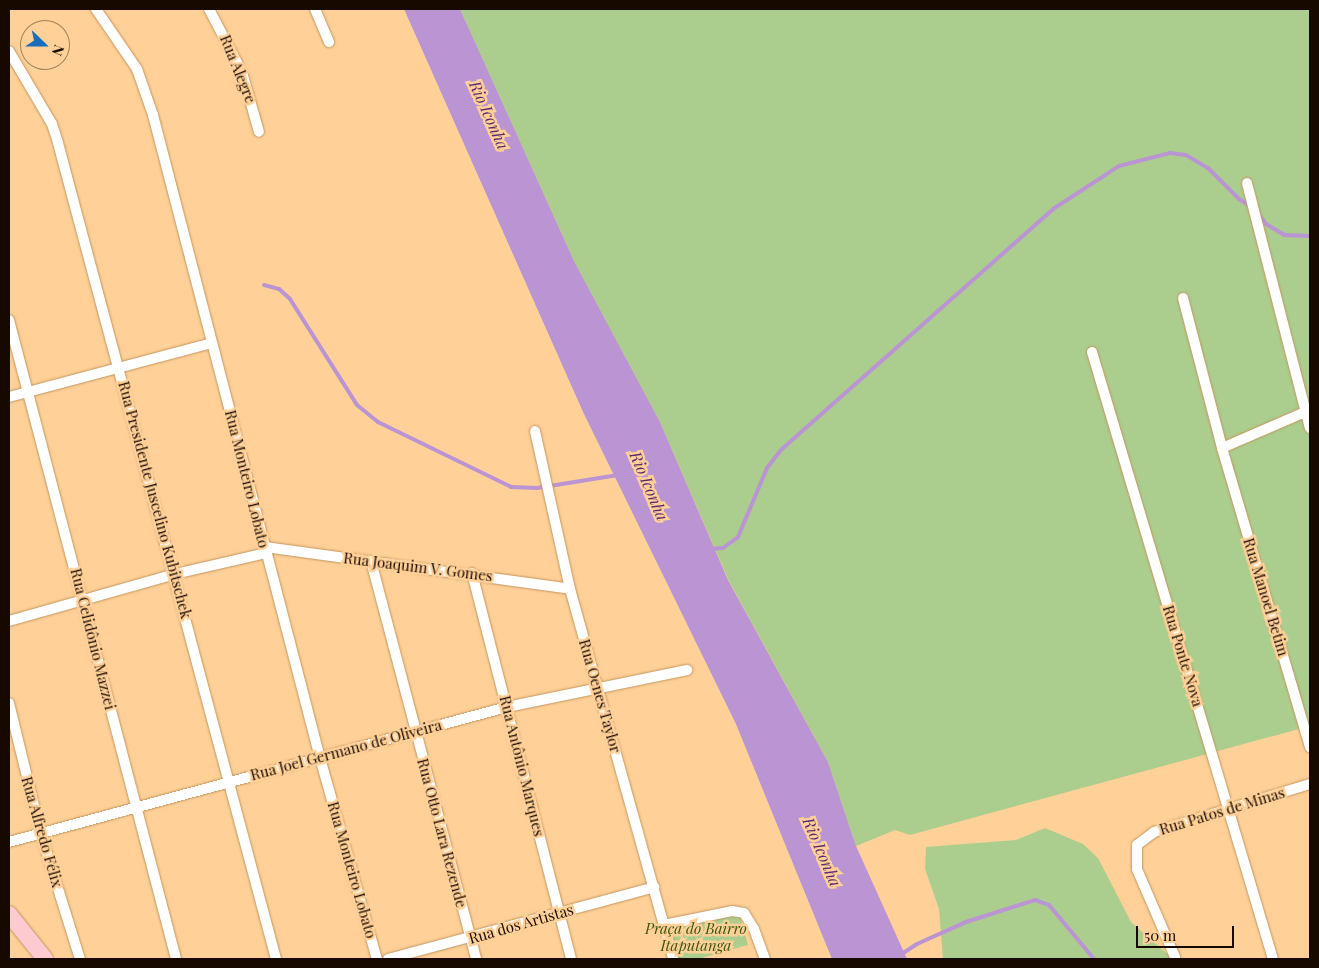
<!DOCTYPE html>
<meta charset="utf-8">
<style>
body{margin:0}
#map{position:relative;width:1319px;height:968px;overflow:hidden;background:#ffd097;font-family:"Playfair Display",serif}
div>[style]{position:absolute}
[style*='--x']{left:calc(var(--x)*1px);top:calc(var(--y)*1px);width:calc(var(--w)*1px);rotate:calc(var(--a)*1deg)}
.green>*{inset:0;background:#abce8e}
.water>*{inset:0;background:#ba94d3}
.stream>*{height:4px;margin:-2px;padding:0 2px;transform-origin:2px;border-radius:2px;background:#ba94d3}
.roads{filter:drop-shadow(0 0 1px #c3965f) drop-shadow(0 0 1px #c3965f)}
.street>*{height:10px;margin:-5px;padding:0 5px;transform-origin:5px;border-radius:5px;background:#fff}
.primary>*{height:16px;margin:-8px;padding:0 8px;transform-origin:8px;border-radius:8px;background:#fdcad1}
span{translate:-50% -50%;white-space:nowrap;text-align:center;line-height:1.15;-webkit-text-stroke:5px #ffd097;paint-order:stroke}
.street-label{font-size:15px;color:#170800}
.park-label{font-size:15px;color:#36550e;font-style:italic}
.water-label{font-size:16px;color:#5a2a76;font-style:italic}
.frame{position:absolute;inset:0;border:10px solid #170800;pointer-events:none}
.north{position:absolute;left:20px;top:20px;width:50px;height:50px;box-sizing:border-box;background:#ffd097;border:1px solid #a2805b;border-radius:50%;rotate:112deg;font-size:14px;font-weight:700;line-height:20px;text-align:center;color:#170800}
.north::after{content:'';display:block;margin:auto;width:18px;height:22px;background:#186ebc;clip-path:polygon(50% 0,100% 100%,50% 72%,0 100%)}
.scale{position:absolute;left:1136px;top:926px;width:98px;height:22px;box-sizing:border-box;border:2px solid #170800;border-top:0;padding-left:6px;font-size:15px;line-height:18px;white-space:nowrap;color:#170800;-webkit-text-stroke:4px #ffd097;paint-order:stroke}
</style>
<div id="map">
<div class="green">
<i style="clip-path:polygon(460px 9px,1310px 9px,1310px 726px,910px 835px,895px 830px,856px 846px,828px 762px,728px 579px,660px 422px,574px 261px)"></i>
<i style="clip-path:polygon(1045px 828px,1083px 844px,1098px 858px,1131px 922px,1173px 959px,943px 959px,939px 909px,925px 869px,926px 847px,1016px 840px)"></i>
<i style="clip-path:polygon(737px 907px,748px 945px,698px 959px,672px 959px,660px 921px)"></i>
</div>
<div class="water">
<i style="clip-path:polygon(404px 9px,460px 9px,574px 261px,660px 422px,728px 580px,828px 762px,856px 846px,907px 959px,832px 959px,736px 724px,584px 414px)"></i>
</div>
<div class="stream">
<i style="--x:1257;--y:212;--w:15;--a:53"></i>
<i style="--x:1266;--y:224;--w:21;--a:31"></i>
<i style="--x:1284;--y:235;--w:26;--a:2"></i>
<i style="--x:264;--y:285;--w:16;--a:15"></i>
<i style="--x:279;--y:289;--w:15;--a:42"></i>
<i style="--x:290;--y:299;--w:125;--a:57.7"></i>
<i style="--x:357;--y:405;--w:27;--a:39"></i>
<i style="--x:378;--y:422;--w:148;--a:26"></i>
<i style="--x:511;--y:487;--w:26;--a:2"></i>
<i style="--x:537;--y:488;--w:82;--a:-9.1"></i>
<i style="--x:711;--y:549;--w:12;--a:-5"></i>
<i style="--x:723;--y:548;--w:19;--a:-36"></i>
<i style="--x:738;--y:537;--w:75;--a:-67.2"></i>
<i style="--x:767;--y:468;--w:24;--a:-52"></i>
<i style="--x:782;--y:449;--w:362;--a:-41.5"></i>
<i style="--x:1053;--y:209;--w:79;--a:-33.1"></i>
<i style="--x:1119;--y:166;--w:53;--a:-14.3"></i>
<i style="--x:1170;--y:153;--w:16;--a:7"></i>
<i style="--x:1186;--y:155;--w:26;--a:31"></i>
<i style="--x:1208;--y:168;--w:44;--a:45"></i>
<i style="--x:1239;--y:199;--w:15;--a:32"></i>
<i style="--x:894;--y:959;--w:27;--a:-33"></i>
<i style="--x:917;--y:944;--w:54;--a:-24.2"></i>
<i style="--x:966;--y:922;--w:72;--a:-17.7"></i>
<i style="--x:1035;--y:900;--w:15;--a:20"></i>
<i style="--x:1049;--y:905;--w:70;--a:50.2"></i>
</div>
<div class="roads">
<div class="street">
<i style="--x:96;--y:9;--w:73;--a:55.7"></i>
<i style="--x:137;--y:69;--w:49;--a:70.8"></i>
<i style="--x:153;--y:115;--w:664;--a:75.44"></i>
<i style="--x:320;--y:758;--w:209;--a:74.2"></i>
<i style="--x:209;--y:9;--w:71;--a:62.4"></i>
<i style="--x:242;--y:72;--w:62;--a:74.2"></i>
<i style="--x:315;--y:9;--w:36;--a:67"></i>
<i style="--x:9;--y:51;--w:85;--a:59.5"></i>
<i style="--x:52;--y:124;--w:20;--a:72"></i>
<i style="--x:58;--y:143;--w:845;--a:75.04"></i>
<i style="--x:1247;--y:183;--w:253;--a:75.6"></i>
<i style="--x:1183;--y:298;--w:155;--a:75.4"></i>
<i style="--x:1222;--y:448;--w:312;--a:73.6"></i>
<i style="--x:9;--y:320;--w:660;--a:75.35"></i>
<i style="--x:1092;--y:352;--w:633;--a:73.4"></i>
<i style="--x:9;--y:397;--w:210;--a:-14.9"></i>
<i style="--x:535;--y:431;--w:162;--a:77.5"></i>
<i style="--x:570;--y:589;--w:384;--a:74.4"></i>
<i style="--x:1222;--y:448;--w:96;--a:-23.4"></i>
<i style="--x:265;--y:547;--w:308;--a:7.8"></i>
<i style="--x:371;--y:561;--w:412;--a:75.2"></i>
<i style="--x:472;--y:573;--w:398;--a:75.6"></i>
<i style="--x:9;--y:621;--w:173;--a:-15.8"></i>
<i style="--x:175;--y:574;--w:93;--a:-13"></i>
<i style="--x:9;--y:703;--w:135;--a:76.3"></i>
<i style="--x:41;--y:834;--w:131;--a:72.7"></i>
<i style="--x:9;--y:842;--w:516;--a:-15.17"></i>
<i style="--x:507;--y:707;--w:184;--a:-11.6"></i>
<i style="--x:664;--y:925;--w:69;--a:-11.6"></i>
<i style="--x:732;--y:911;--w:12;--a:9"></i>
<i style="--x:744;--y:913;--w:19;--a:58"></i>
<i style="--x:754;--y:929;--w:32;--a:70"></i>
<i style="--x:1175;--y:957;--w:96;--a:-113.4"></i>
<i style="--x:1137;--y:869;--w:24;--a:-90"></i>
<i style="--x:1137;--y:845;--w:21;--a:-37"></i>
<i style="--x:1154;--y:832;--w:163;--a:-17.1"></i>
<i style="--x:388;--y:959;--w:276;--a:-15.1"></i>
</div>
<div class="primary">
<i style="--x:9;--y:914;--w:58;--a:51.3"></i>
</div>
</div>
<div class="street-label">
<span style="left:238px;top:69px;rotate:68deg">Rua Alegre</span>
<span style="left:247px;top:479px;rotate:76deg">Rua Monteiro Lobato</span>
<span style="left:155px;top:500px;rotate:75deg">Rua Presidente Juscelino Kubitschek</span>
<span style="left:418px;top:567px;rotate:7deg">Rua Joaquim V. Gomes</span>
<span style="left:1266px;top:597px;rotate:73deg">Rua Manoel Betim</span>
<span style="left:93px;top:639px;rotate:76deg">Rua Celidônio Mazzei</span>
<span style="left:1183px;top:656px;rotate:73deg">Rua Ponte Nova</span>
<span style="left:600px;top:696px;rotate:74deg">Rua Oenes Taylor</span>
<span style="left:346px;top:750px;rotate:-15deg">Rua Joel Germano de Oliveira</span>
<span style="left:522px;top:766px;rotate:76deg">Rua Antônio Marques</span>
<span style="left:1222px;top:811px;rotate:-17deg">Rua Patos de Minas</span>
<span style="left:42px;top:832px;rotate:74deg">Rua Alfredo Félix</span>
<span style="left:442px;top:833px;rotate:75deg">Rua Otto Lara Rezende</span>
<span style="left:352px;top:870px;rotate:74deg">Rua Monteiro Lobato</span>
<span style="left:521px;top:924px;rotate:-16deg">Rua dos Artistas</span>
</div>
<div class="park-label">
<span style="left:696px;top:937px">Praça do Bairro<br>Itaputanga</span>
</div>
<div class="water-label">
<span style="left:489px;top:115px;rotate:66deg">Rio Iconha</span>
<span style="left:649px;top:486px;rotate:67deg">Rio Iconha</span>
<span style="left:822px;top:852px;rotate:67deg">Rio Iconha</span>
</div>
<div class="frame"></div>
<div class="north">N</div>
<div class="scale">50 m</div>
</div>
